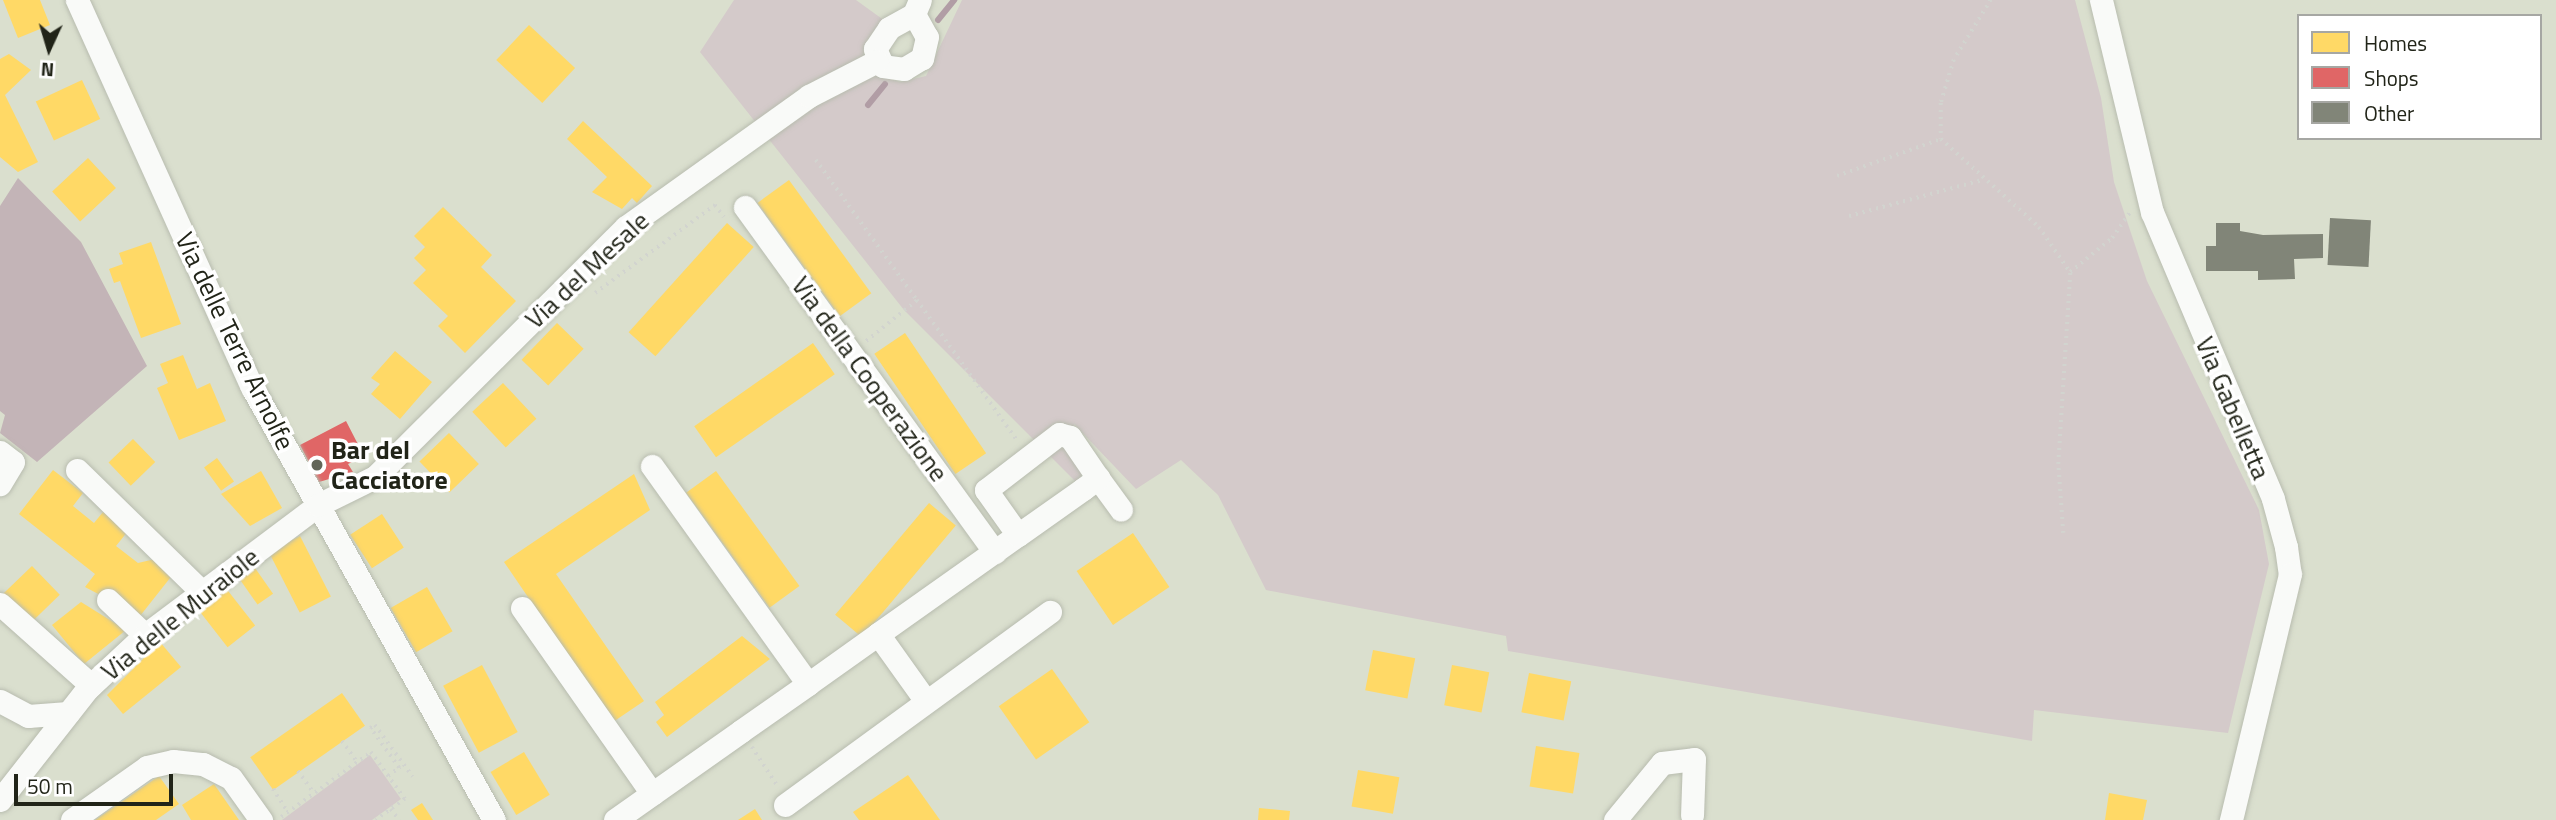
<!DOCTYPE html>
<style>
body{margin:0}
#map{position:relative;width:2556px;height:820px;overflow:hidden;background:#dadfce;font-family:"Titillium Web",sans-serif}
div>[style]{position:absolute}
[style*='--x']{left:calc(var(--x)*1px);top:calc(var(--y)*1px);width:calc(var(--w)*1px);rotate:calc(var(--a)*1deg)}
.green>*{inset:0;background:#d4caca}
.forest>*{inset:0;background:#c3b4b7}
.homes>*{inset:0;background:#ffd966;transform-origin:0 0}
.shops>*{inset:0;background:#e06666}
.stream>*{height:6px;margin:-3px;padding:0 3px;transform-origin:3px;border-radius:3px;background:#b19da5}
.building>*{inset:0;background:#818578;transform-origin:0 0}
.path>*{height:3.5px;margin-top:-1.75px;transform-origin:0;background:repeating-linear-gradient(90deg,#d2d4cf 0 2px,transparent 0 7px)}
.roads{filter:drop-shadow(0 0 2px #b8bcaf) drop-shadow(0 0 2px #b8bcaf)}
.minor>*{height:23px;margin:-11.5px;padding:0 11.5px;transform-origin:11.5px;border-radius:11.5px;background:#f9faf8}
.dots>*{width:19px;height:19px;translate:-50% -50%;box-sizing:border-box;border:4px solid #fff;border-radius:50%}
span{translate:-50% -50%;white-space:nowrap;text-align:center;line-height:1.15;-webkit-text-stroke:7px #fff;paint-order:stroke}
.street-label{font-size:26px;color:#212418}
.poi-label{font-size:26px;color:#212418;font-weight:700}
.left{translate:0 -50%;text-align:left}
.legend{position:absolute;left:2297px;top:14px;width:245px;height:126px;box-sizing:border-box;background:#fff;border:2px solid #a6a7a3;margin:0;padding:9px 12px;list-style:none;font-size:21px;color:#212418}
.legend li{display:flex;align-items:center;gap:14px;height:35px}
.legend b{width:35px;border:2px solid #a6a7a3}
.north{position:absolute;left:14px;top:14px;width:70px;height:70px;-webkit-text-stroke:5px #fff;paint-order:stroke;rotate:184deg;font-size:19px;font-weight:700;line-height:28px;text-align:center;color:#212418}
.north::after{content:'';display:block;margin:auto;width:24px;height:32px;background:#212418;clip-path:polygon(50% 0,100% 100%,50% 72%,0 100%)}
.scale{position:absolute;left:14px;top:774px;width:159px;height:32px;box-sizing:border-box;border:4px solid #212418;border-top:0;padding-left:9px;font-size:21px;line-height:24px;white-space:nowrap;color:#212418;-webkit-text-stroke:5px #fff;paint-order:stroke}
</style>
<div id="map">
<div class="green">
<i style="clip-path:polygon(734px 0,856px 0,885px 21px,864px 53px,873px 74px,900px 82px,926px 76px,962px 0,2075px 0,2101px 98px,2114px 182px,2147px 281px,2259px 510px,2269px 564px,2228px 733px,2034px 710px,2032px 741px,1508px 651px,1506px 636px,1266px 590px,1218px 495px,1181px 460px,1136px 489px,1074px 424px,1083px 489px,904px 310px,700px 52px)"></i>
<i style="clip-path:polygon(370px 755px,401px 799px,372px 820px,282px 820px)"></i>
</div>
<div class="forest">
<i style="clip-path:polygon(18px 178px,81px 242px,147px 366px,37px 462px,0 433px,5px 415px,0 411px,0 206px)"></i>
</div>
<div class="homes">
<i style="clip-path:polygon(3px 0,40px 0,50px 25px,18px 38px)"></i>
<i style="left:529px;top:25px;width:63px;height:48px;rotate:43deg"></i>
<i style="clip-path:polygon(9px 54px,31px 70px,5px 95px,38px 162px,18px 172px,0 157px,0 59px)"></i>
<i style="left:82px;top:80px;width:43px;height:51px;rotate:65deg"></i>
<i style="clip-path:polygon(583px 121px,652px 186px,637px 203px,632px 198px,622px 209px,592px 192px,607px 177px,567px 139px)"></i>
<i style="left:88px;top:158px;width:41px;height:49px;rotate:47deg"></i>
<i style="left:789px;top:180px;width:140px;height:39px;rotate:54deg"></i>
<i style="clip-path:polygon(443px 207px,492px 255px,481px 267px,516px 301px,465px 353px,438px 326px,448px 316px,413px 283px,426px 270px,414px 258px,425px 247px,414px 236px)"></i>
<i style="left:727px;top:223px;width:36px;height:147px;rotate:42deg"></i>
<i style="clip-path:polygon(151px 242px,181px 324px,141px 338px,120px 281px,114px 283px,109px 269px,123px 264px,119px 253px)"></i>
<i style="left:557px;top:323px;width:37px;height:51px;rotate:44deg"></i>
<i style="left:905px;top:333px;width:145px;height:37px;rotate:56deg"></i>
<i style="left:813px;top:343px;width:38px;height:145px;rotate:55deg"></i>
<i style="clip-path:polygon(395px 351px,432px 382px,400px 419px,371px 394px,380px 384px,371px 378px)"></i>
<i style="clip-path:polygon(183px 355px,197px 389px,210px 383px,226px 421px,179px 440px,157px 388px,168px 383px,160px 364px)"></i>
<i style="left:503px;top:383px;width:49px;height:42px;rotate:47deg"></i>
<i style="left:449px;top:433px;width:43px;height:41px;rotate:46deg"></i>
<i style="left:133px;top:439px;width:32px;height:34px;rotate:46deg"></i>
<i style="left:217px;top:458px;width:29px;height:16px;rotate:54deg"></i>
<i style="clip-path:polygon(53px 470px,83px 493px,73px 506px,94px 523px,103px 512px,128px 531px,116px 546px,138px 563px,155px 559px,174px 573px,140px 616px,85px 587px,95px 574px,19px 514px)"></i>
<i style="clip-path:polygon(261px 471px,282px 508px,250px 526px,221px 494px)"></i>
<i style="left:716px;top:471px;width:142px;height:37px;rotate:54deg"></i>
<i style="clip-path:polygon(634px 474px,650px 510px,556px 574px,644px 701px,613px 722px,504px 562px)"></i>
<i style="left:929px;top:503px;width:35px;height:146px;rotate:40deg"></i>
<i style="left:382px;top:514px;width:40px;height:38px;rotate:57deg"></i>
<i style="left:1133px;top:533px;width:65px;height:68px;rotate:56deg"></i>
<i style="left:300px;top:536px;width:68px;height:35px;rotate:63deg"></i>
<i style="left:253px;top:565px;width:35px;height:19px;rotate:55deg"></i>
<i style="left:32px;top:566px;width:40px;height:43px;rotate:46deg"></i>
<i style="left:225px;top:587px;width:49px;height:35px;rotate:52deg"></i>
<i style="left:427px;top:587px;width:51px;height:42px;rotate:60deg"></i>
<i style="clip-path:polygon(81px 602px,126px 630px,84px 664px,52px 625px)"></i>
<i style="clip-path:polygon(742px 636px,770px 659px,667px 737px,656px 722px,664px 715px,655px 702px)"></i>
<i style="clip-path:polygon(160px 642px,181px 667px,123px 714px,107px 695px)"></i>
<i style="left:1373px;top:650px;width:43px;height:41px;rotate:11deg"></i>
<i style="left:482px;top:665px;width:76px;height:44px;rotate:62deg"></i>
<i style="left:1452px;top:665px;width:38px;height:41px;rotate:11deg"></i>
<i style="left:1052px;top:669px;width:65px;height:65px;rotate:55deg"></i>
<i style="left:1529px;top:673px;width:43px;height:40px;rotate:11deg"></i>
<i style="left:342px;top:693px;width:40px;height:112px;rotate:55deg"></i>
<i style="left:1536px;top:746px;width:44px;height:41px;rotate:9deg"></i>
<i style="left:524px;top:752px;width:50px;height:39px;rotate:59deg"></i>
<i style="left:1358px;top:770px;width:42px;height:37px;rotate:10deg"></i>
<i style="clip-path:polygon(908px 775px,940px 820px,859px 820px,853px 812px)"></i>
<i style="clip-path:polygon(159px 776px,179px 804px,156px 820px,95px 820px)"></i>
<i style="clip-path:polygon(214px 784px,239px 820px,191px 820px,182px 805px)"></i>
<i style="clip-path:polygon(2109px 793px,2147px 800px,2143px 820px,2105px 820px)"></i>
<i style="clip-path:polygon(422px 803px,433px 820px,418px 820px,411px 810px)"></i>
<i style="clip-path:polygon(1259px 808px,1290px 811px,1289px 820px,1258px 820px)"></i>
<i style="clip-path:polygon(755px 809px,762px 820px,738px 820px)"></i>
</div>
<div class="shops">
<i style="clip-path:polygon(346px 421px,364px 456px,348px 464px,353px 472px,319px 482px,300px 445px)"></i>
</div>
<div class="stream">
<i style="--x:938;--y:20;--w:26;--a:-51"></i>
<i style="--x:868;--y:105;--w:27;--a:-51"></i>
</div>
<div class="building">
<i style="left:2330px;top:218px;width:41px;height:47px;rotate:3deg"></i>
<i style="clip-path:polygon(2216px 223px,2240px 223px,2240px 231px,2263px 235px,2323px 234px,2323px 258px,2294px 259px,2295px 279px,2258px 280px,2258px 271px,2206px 271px,2206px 246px,2216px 246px)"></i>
</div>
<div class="path">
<i style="--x:1991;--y:0;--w:70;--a:121.7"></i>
<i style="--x:1954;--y:60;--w:45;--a:106.8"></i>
<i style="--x:1941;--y:103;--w:36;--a:90"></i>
<i style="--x:1941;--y:139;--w:132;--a:41.9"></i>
<i style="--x:2039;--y:227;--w:55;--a:55.4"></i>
<i style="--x:816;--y:160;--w:173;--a:54.2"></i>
<i style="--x:1837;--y:176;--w:110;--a:-19.6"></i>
<i style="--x:1849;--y:216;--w:138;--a:-15.1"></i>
<i style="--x:595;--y:293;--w:149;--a:-36.3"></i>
<i style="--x:715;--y:205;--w:15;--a:53"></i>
<i style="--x:866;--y:341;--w:65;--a:-38.8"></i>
<i style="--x:917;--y:300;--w:172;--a:54.5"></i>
<i style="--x:2063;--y:533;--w:69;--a:-94.1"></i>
<i style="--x:2058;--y:464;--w:192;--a:-86.4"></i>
<i style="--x:2070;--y:272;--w:54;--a:-39"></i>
<i style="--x:2112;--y:238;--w:32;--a:-55"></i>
<i style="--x:342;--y:741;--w:26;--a:54"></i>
<i style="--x:752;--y:747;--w:45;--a:56.7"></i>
<i style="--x:399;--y:768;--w:49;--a:-125.9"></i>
<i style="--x:370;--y:728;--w:6;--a:-31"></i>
<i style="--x:375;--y:725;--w:64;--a:53.8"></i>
<i style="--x:298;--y:771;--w:27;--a:54"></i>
<i style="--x:388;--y:776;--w:15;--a:-37"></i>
<i style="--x:273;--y:789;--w:27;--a:57"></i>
<i style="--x:391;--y:809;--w:14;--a:54"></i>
<i style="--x:281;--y:817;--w:111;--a:-35.8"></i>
<i style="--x:371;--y:752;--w:58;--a:54.1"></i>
<i style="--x:405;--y:799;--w:36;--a:144"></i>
</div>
<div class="roads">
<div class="minor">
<i style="--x:77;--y:0;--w:425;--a:65.7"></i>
<i style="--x:252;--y:387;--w:496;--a:60.8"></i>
<i style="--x:2101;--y:0;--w:218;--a:76.5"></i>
<i style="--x:2152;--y:212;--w:311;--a:67.1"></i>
<i style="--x:2273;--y:499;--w:50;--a:74.8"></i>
<i style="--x:2286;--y:547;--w:27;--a:82"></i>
<i style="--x:2290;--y:574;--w:253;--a:103.5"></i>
<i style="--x:914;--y:14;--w:26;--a:61"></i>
<i style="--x:927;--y:37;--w:22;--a:103"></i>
<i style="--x:922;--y:58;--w:21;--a:149"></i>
<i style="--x:904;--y:69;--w:21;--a:-172"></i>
<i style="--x:883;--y:66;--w:19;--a:-115"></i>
<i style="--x:875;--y:49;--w:25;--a:-56"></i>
<i style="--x:889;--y:28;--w:29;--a:-29"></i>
<i style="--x:914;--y:14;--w:15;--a:-67"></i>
<i style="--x:745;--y:207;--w:426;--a:54.1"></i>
<i style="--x:0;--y:452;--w:16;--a:38"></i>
<i style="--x:13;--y:462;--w:26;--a:121"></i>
<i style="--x:652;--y:466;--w:268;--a:54.4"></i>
<i style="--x:77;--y:470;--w:176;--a:44.3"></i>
<i style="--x:1098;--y:478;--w:39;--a:54"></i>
<i style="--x:108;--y:600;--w:51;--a:43.4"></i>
<i style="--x:0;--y:604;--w:122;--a:41.7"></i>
<i style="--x:522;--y:608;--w:227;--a:55"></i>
<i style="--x:878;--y:634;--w:81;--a:54.5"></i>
<i style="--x:0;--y:701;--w:32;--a:28"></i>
<i style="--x:28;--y:716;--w:40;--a:-4.3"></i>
<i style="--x:0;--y:800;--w:141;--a:-51.9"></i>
<i style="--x:87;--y:689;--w:79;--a:-43"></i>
<i style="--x:145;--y:635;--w:216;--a:-36.9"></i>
<i style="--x:318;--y:505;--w:64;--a:-26.2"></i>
<i style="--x:375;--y:477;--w:354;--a:-44.9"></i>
<i style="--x:626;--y:227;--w:225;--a:-35.6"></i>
<i style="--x:809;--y:96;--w:76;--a:-27.2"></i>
<i style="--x:785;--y:805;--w:328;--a:-36.1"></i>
<i style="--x:72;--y:820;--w:92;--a:-35.2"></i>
<i style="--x:147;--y:767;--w:27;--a:-13"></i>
<i style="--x:173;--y:761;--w:30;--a:6"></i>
<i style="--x:203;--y:764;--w:31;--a:27"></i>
<i style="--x:231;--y:778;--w:52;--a:54.5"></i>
<i style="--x:615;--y:820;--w:154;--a:-35.2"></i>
<i style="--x:741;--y:731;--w:82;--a:-35"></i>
<i style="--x:808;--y:684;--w:86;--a:-35.5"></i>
<i style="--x:878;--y:634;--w:171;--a:-35.3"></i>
<i style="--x:1018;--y:535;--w:80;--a:-35.3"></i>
<i style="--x:1083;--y:489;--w:19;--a:-36"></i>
<i style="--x:1098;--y:478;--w:50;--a:-124.3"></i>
<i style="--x:1070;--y:437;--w:11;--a:-165"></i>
<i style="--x:1059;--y:434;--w:92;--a:142.5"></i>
<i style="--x:986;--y:490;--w:55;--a:54.6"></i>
<i style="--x:1615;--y:820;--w:74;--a:-50.5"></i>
<i style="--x:1662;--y:763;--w:32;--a:-7"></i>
<i style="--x:1694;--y:759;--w:56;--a:92"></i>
</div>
</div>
<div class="dots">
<i style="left:317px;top:465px;background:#626558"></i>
</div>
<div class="street-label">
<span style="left:587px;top:270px;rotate:-43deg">Via del Mesale</span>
<span style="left:235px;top:341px;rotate:64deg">Via delle Terre Arnolfe</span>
<span style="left:870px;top:379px;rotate:54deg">Via della Cooperazione</span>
<span style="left:2233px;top:408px;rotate:67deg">Via Gabelletta</span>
<span style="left:180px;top:614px;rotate:-39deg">Via delle Muraiole</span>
</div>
<div class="poi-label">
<span class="left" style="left:331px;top:465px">Bar del<br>Cacciatore</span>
</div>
<ul class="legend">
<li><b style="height:19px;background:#ffd966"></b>Homes</li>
<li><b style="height:19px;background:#e06666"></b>Shops</li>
<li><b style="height:19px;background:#818578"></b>Other</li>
</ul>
<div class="north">N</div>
<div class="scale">50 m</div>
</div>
